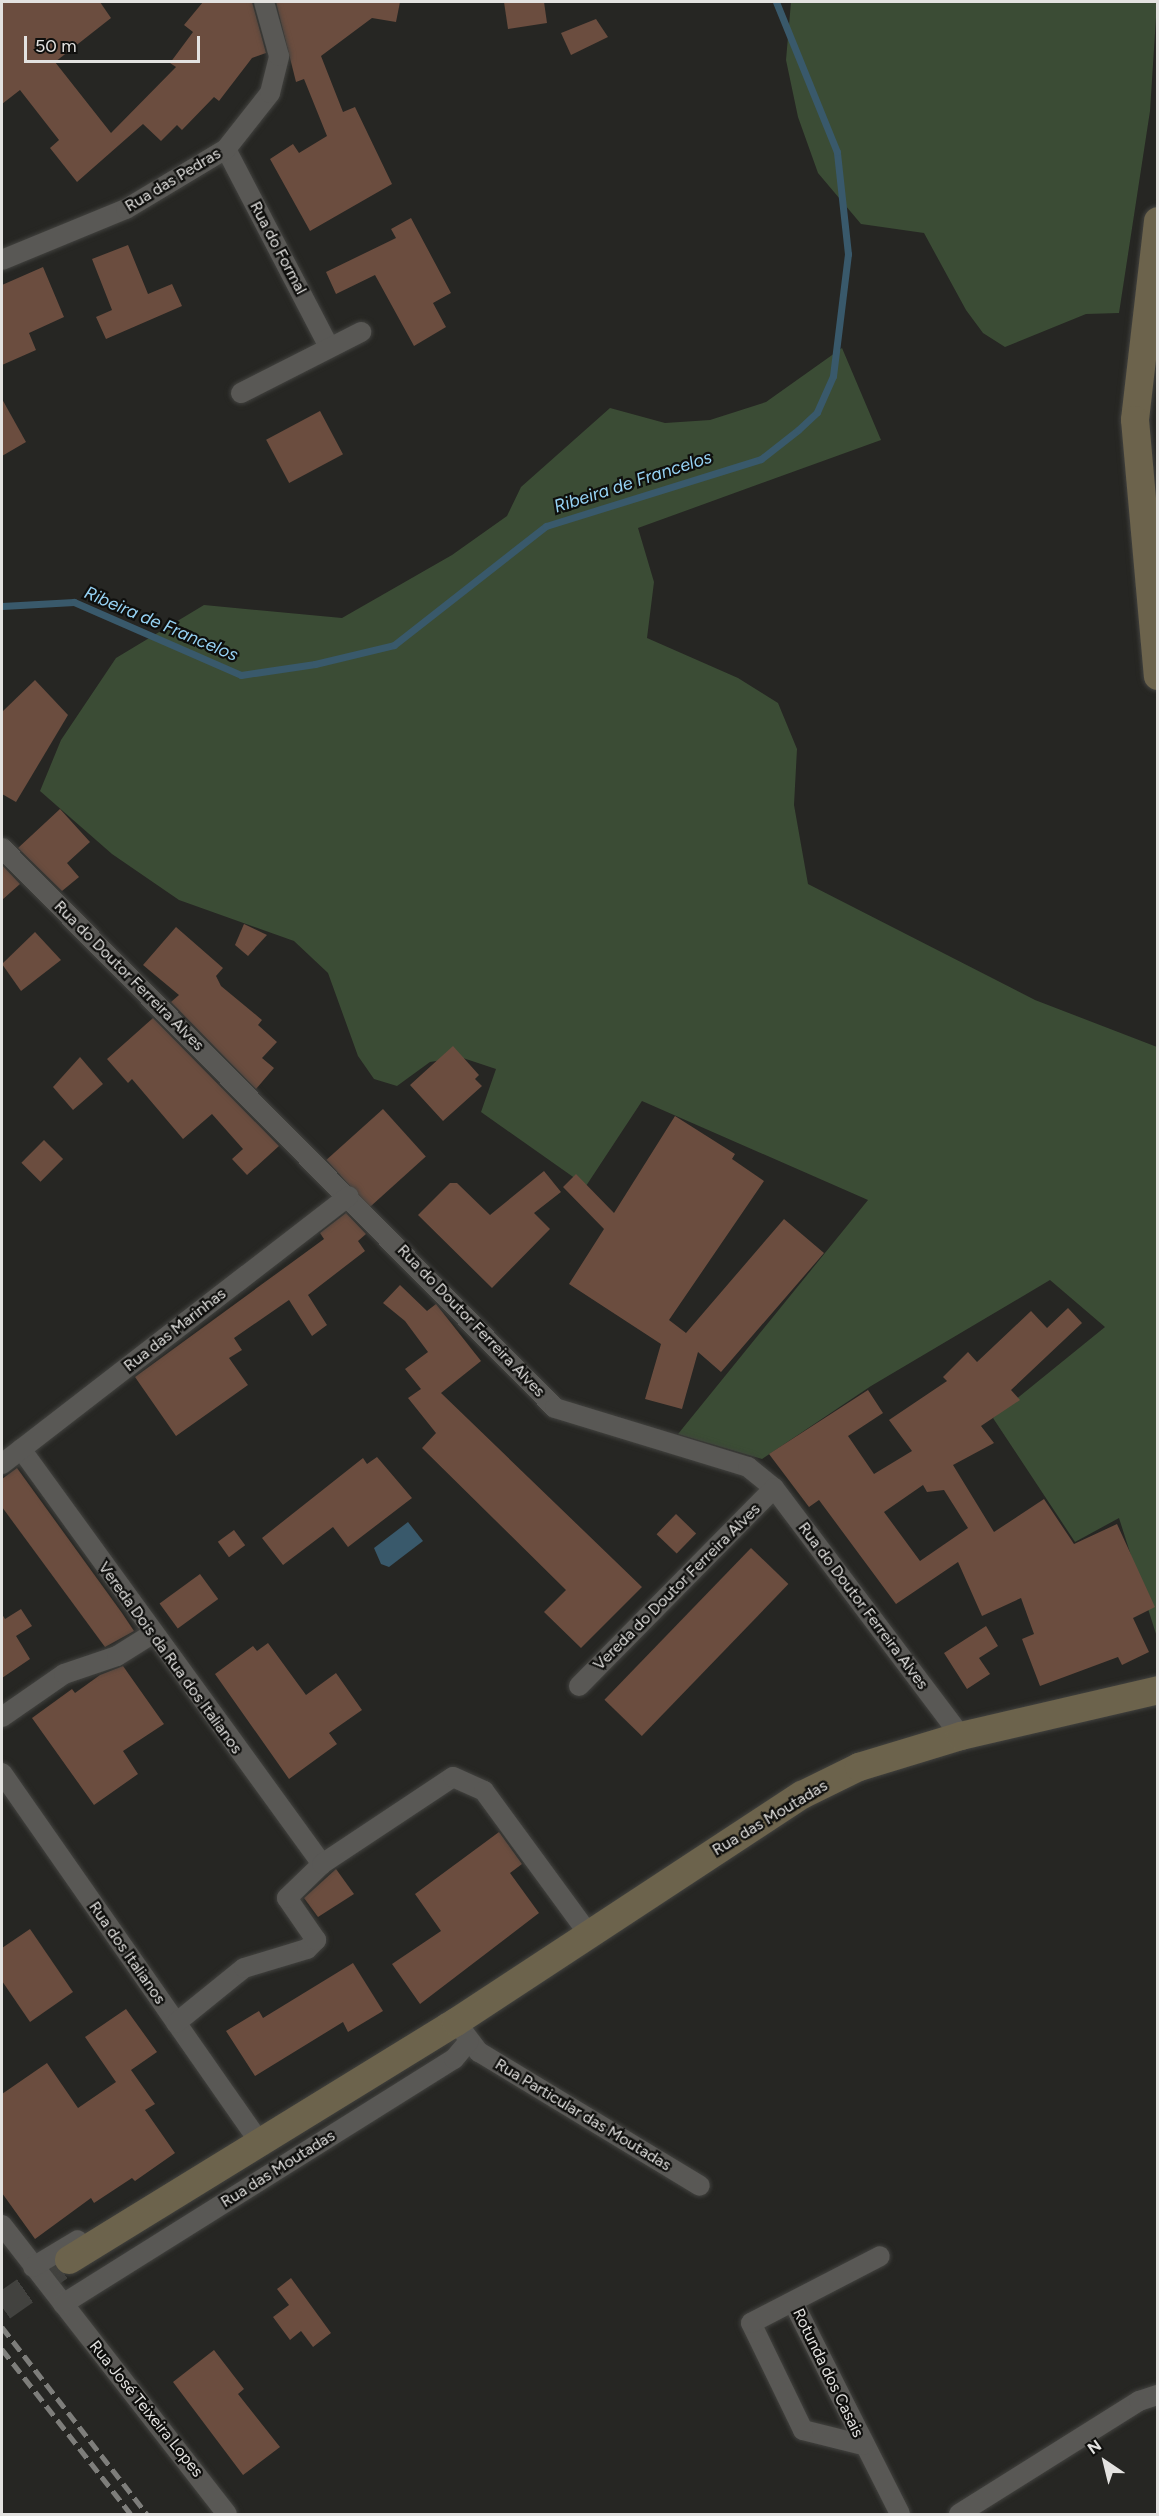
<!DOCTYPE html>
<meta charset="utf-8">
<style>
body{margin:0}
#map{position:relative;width:1159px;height:2516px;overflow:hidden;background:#262623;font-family:Figtree,sans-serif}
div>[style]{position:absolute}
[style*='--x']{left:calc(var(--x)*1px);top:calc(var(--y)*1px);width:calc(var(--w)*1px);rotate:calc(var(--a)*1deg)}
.green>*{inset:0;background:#3b4c35}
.water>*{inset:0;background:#39596b}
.stream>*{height:7px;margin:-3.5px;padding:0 3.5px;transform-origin:3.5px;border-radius:3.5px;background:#39596b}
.building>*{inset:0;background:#6b4d3f;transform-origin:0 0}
.secondary-tunnel>*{height:28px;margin-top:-14px;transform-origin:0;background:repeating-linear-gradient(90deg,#42423f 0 28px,transparent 0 42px)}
.roads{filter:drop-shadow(0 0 2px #42423f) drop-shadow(0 0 2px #42423f)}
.street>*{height:20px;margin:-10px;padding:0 10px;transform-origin:10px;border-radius:10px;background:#595855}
.secondary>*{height:28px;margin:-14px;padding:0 14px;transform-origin:14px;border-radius:14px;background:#6c634c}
.rail>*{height:4.5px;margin-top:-2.25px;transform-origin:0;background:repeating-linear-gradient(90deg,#7e7e7b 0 12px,transparent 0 18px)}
span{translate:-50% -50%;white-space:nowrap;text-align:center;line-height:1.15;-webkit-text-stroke:4.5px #0f0f0d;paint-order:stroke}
.street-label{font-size:16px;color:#e3e2e0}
.water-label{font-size:18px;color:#96d2f4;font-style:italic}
.frame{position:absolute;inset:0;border:3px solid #e3e2e0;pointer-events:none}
.north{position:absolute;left:1075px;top:2432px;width:60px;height:60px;-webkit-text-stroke:4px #0f0f0d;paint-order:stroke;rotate:325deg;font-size:16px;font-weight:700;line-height:24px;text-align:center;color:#e3e2e0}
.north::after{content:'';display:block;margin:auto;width:21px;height:27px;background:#e3e2e0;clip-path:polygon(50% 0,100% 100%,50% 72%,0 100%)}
.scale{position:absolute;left:24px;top:36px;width:176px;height:27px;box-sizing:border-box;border:3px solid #e3e2e0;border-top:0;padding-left:8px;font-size:18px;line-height:21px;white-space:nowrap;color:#e3e2e0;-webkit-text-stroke:4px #0f0f0d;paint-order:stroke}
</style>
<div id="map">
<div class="green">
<i style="clip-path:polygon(791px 2px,1157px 2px,1150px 111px,1119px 313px,1086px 314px,1005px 347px,983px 333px,966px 310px,924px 233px,861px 224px,818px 173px,798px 117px,786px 60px)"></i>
<i style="clip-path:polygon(842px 348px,881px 440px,638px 528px,654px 582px,647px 638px,738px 678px,778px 703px,797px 749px,794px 805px,808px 884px,1035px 1000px,1157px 1047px,1157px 1637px,1119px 1518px,1075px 1542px,993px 1418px,1105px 1327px,1050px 1280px,871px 1386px,762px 1459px,678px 1434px,868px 1200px,642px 1101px,586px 1186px,481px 1112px,496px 1069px,460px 1057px,430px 1062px,397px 1086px,374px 1079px,358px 1056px,328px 973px,294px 941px,179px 900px,112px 854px,40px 791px,61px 740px,116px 658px,204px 605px,342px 618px,452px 555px,507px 516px,521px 487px,610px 408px,665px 423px,710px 420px,766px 402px)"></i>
</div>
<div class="water">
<i style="clip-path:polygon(408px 1522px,423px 1541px,389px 1567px,381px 1564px,374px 1548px)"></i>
</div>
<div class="stream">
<i style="--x:2;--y:606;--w:72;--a:-3.2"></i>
<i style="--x:74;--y:602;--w:182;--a:23.6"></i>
<i style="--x:241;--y:675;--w:75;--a:-8.5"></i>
<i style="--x:315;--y:664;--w:81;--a:-13.5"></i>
<i style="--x:394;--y:645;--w:193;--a:-38.1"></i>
<i style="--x:546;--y:526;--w:225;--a:-17.3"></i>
<i style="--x:761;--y:459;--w:47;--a:-38.1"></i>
<i style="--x:798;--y:430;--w:26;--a:-43"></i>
<i style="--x:817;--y:412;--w:39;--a:-66"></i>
<i style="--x:833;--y:376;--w:123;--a:-83"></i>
<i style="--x:848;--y:254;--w:103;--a:-96.2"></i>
<i style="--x:837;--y:152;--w:162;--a:-112.1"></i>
</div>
<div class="building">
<i style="clip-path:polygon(2px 2px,100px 2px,111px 18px,55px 62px,111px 133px,176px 67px,170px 63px,193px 32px,184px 25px,203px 2px,252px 2px,266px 53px,252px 58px,219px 101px,214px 97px,182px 130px,177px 125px,161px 141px,143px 124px,77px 182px,50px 148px,59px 140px,20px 90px,2px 104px)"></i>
<i style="clip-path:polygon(276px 2px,400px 2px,396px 22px,372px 18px,321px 56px,343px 112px,355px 107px,392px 184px,310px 231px,270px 159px,293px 144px,299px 153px,327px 136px,304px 79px,296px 82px)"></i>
<i style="clip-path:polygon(504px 2px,544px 2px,547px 23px,508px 29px)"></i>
<i style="clip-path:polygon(596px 19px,608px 37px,571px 55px,561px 33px)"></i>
<i style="clip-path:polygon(411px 218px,451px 293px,433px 303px,446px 327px,414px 346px,375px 275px,336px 294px,326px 272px,396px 238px,391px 229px)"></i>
<i style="clip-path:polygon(128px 245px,148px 294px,172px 284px,182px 306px,106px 339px,96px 317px,112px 310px,92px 259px)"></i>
<i style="clip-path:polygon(43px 267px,64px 317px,29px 333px,36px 350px,2px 365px,2px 285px)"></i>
<i style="clip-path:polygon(2px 399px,26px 442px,2px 456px)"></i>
<i style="left:320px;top:411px;width:49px;height:61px;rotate:62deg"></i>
<i style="clip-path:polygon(35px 680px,68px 715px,16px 802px,2px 794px,2px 712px)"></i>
<i style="clip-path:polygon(60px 809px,90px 842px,67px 863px,79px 877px,62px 891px,18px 848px)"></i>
<i style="clip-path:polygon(2px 865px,20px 884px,2px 900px)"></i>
<i style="clip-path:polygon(244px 924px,267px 935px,248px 956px,235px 945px)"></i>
<i style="clip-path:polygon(176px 927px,223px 968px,216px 976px,221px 986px,262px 1020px,258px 1025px,277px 1042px,262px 1058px,274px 1068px,256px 1089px,171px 1002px,179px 995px,143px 965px)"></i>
<i style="clip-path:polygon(35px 932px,61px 960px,21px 991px,2px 964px)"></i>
<i style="clip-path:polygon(153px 1018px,279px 1146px,247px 1175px,232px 1159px,243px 1149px,212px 1114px,183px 1139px,132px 1079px,128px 1083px,107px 1059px)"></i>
<i style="clip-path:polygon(453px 1046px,479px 1075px,475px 1079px,482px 1086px,443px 1121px,410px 1085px)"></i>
<i style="clip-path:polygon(80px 1057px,103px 1084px,73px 1110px,53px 1087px)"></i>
<i style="left:383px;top:1109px;width:64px;height:76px;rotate:48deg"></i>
<i style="clip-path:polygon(675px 1116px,735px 1154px,732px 1159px,764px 1181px,669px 1320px,686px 1333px,784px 1219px,824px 1253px,721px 1372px,698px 1352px,682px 1409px,645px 1399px,661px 1344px,569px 1284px,604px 1229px,563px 1187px,576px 1174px,614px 1213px)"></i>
<i style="left:44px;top:1140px;width:27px;height:32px;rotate:45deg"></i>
<i style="clip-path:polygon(544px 1171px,561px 1192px,534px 1213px,550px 1229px,492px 1288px,418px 1215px,450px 1183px,457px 1183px,490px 1215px)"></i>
<i style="clip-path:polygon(346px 1213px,366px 1234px,358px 1241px,365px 1251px,308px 1295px,327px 1325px,312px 1336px,289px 1300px,234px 1338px,242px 1350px,229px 1358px,248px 1385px,176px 1436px,135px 1377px,324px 1239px,320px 1233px)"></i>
<i style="clip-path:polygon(400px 1285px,427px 1311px,436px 1304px,481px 1361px,441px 1393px,642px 1587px,581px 1648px,544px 1612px,566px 1590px,422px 1448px,436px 1433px,408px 1398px,421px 1389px,405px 1369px,428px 1352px,405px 1321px,383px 1303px)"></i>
<i style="clip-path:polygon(evenodd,1068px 1308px,1082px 1323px,1011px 1390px,1020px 1400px,981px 1426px,994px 1443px,953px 1465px,994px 1532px,1044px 1499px,1074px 1544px,1117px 1524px,1155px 1607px,1133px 1618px,1149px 1652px,1122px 1665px,1118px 1657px,1040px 1686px,1022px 1639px,1034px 1634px,1021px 1598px,982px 1616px,958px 1562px,896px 1604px,819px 1500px,809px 1507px,769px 1454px,868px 1390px,883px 1413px,848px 1436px,874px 1474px,912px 1451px,889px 1420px,947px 1381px,943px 1377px,968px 1352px,977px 1362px,1031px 1311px,1047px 1328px,1068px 1308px,923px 1485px,927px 1492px,944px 1490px,968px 1528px,920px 1561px,884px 1512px,923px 1485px)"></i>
<i style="clip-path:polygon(377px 1457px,412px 1498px,348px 1547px,333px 1527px,283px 1565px,262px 1538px,363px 1458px,367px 1464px)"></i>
<i style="clip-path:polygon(17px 1468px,122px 1613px,134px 1631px,105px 1647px,2px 1507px,2px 1479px)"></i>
<i style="left:676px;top:1514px;width:28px;height:28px;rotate:44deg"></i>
<i style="left:234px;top:1530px;width:19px;height:20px;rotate:54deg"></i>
<i style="left:751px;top:1548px;width:52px;height:211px;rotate:44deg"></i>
<i style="left:200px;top:1574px;width:31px;height:50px;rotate:54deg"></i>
<i style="clip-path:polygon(21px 1609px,32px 1626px,16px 1636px,30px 1659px,2px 1678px,2px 1614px,5px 1619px)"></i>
<i style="clip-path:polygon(986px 1626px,998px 1646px,979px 1658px,990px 1674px,967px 1689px,944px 1653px)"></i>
<i style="clip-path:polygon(268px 1643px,306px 1695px,336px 1673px,362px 1710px,329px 1733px,337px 1744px,289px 1779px,215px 1674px,253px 1646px,257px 1651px)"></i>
<i style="clip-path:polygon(123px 1666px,164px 1724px,123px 1751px,138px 1774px,94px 1805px,32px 1718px,72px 1689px,75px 1693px,100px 1675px)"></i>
<i style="clip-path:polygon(499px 1832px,522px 1864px,510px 1873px,539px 1913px,420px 2004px,392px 1964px,441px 1931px,415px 1894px)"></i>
<i style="clip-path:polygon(336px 1869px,354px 1894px,318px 1917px,304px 1898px)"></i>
<i style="clip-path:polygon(30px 1929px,73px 1992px,30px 2022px,2px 1981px,2px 1948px)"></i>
<i style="clip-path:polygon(353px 1963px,383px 2011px,348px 2032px,343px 2022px,255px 2076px,226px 2031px,259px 2011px,263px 2018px)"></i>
<i style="clip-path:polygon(126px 2009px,157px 2052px,131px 2070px,155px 2104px,145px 2110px,175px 2153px,135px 2181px,132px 2178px,94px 2203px,91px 2198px,35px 2239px,2px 2193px,2px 2094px,47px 2063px,78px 2108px,116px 2082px,85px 2037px)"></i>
<i style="clip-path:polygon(291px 2278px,331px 2333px,313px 2347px,301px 2331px,290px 2340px,273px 2317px,289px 2305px,277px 2289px)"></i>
<i style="clip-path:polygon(214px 2350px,244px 2389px,238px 2394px,280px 2447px,243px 2475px,173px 2382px)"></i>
</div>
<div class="secondary-tunnel">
<i style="--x:2;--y:2307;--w:82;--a:-35"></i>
</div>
<div class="roads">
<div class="street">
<i style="--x:226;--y:149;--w:223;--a:62.5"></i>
<i style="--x:2;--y:260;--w:134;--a:-22.4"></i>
<i style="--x:126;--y:209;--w:117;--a:-31"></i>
<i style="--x:226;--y:149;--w:71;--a:-51.8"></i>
<i style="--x:270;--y:93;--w:38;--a:-76"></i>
<i style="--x:279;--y:56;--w:56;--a:-105.5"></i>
<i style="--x:241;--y:393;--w:135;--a:-26.9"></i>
<i style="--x:2;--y:848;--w:787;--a:45.36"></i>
<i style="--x:555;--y:1408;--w:202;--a:17"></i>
<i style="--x:748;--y:1467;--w:33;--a:39"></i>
<i style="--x:774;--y:1488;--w:311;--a:53"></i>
<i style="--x:21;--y:1449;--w:513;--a:54.05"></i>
<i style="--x:2;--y:1464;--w:438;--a:-37.7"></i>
<i style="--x:579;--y:1686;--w:278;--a:-45.4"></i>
<i style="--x:2;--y:1717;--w:75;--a:-34.7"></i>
<i style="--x:64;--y:1674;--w:56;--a:-18.8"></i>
<i style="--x:117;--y:1656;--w:40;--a:-32"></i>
<i style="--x:2;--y:1773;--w:439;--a:55.1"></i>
<i style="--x:176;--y:2023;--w:87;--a:-39"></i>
<i style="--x:244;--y:1968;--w:66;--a:-16.8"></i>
<i style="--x:307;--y:1949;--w:13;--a:-45"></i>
<i style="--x:316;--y:1940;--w:51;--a:-124.6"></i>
<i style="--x:287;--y:1898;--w:49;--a:-44.2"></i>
<i style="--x:322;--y:1864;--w:157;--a:-33.6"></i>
<i style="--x:453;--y:1777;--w:34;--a:24"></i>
<i style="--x:484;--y:1791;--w:176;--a:53.8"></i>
<i style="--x:446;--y:2023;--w:10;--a:-6"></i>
<i style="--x:456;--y:2022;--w:38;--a:53"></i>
<i style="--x:479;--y:2052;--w:258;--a:31.2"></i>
<i style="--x:2;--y:2225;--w:366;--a:52.1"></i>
<i style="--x:33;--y:2267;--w:52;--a:-31"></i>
<i style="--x:793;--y:2302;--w:237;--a:63.2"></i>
<i style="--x:63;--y:2304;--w:461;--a:-32.1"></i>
<i style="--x:454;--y:2059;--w:23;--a:-50"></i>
<i style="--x:863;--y:2445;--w:62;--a:-166"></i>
<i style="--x:803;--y:2430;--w:119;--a:-115.9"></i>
<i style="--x:751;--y:2323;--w:145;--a:-27.4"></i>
<i style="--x:959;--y:2514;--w:213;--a:-32.1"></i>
<i style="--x:1139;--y:2401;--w:20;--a:-18"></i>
</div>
<div class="secondary">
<i style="--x:1158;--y:221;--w:200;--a:96.6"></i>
<i style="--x:1135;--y:420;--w:257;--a:84.9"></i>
<i style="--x:69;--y:2260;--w:454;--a:-31.6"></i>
<i style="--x:456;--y:2022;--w:414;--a:-33.3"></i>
<i style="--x:802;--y:1795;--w:64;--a:-26.2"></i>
<i style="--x:859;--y:1767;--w:107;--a:-16.9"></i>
<i style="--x:961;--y:1736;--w:202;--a:-13.1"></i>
</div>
</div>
<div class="rail">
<i style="--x:2;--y:2327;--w:237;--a:52.2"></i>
<i style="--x:2;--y:2349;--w:209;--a:52"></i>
</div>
<div class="street-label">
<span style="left:173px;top:180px;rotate:-31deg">Rua das Pedras</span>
<span style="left:278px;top:248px;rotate:62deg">Rua do Formal</span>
<span style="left:129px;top:976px;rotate:45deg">Rua do Doutor Ferreira Alves</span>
<span style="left:471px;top:1321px;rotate:46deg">Rua do Doutor Ferreira Alves</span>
<span style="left:175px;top:1330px;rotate:-38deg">Rua das Marinhas</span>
<span style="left:677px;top:1587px;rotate:-45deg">Vereda do Doutor Ferreira Alves</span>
<span style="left:863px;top:1606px;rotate:53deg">Rua do Doutor Ferreira Alves</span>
<span style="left:170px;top:1658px;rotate:54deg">Vereda Dois da Rua dos Italianos</span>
<span style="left:770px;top:1818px;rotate:-31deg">Rua das Moutadas</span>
<span style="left:127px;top:1953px;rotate:55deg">Rua dos Italianos</span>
<span style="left:583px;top:2115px;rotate:31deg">Rua Particular das Moutadas</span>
<span style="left:278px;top:2169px;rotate:-32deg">Rua das Moutadas</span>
<span style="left:828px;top:2373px;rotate:64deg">Rotunda dos Casais</span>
<span style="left:146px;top:2409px;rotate:51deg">Rua José Teixeira Lopes</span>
</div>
<div class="water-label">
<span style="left:633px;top:482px;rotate:-18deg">Ribeira de Francelos</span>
<span style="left:161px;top:624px;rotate:23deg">Ribeira de Francelos</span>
</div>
<div class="frame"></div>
<div class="north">N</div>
<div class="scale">50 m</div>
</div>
